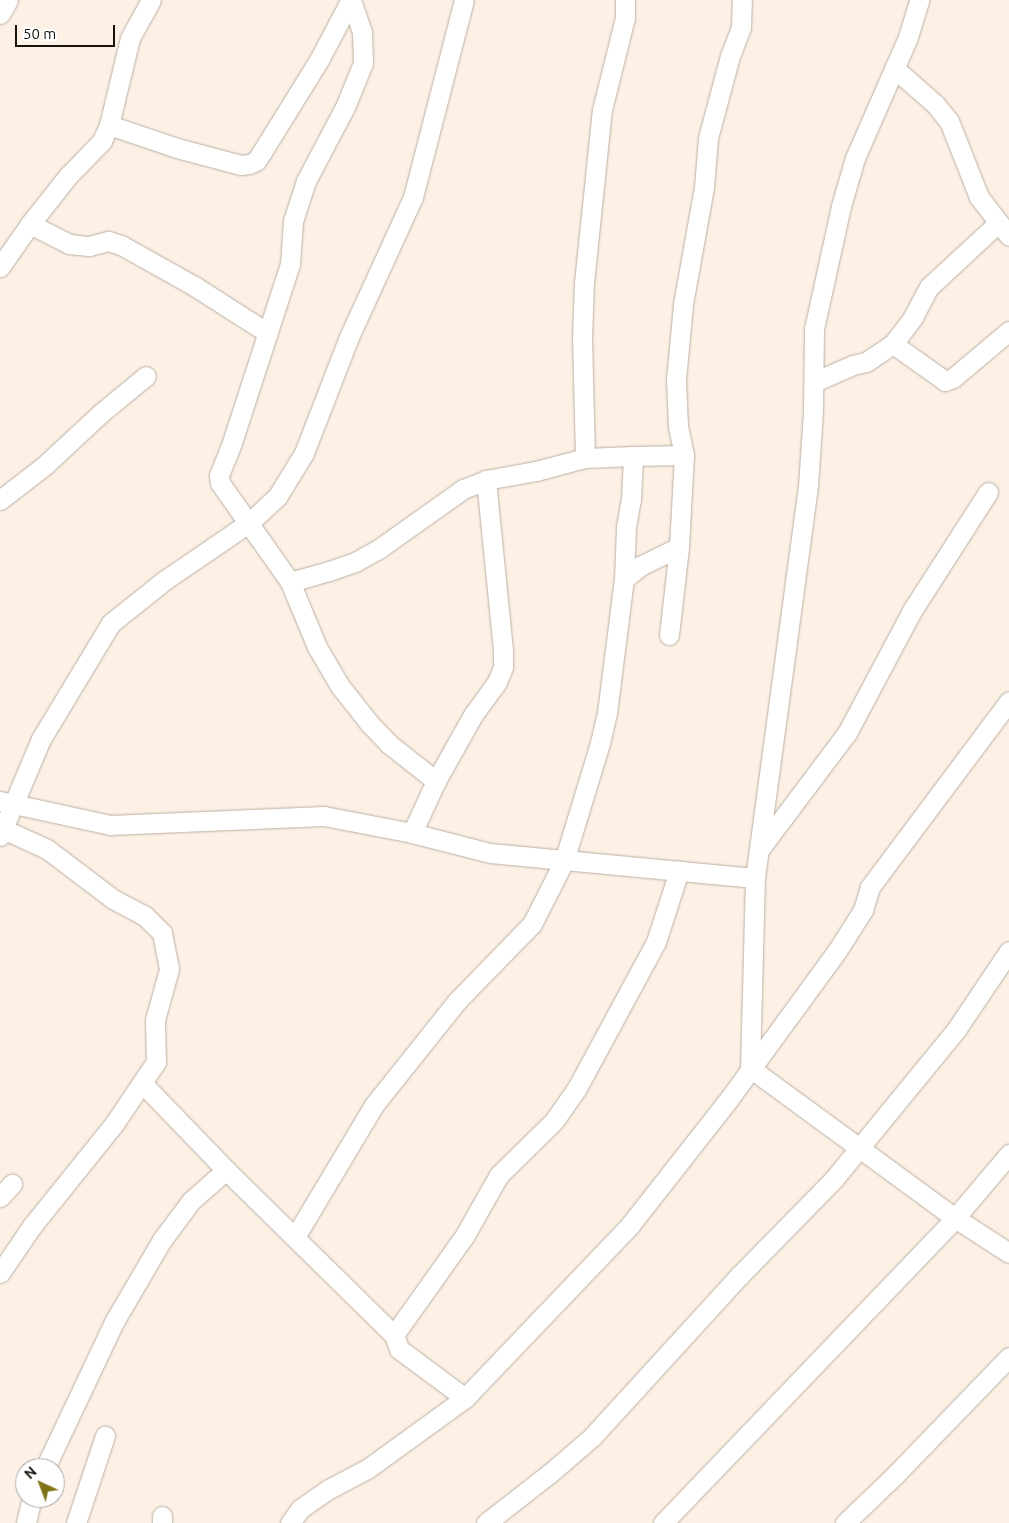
<!DOCTYPE html>
<style>
body{margin:0}
#map{position:relative;width:1009px;height:1523px;overflow:hidden;background:#fdf1e6;font-family:Ubuntu,sans-serif}
div>[style]{position:absolute}
[style*='--x']{left:calc(var(--x)*1px);top:calc(var(--y)*1px);width:calc(var(--w)*1px);rotate:calc(var(--a)*1deg)}
.roads{filter:drop-shadow(0 0 1px #bcaea1) drop-shadow(0 0 1px #bcaea1)}
.minor>*{height:19px;margin:-9.5px;padding:0 9.5px;transform-origin:9.5px;border-radius:9.5px;background:#fff}
span{translate:-50% -50%;white-space:nowrap;text-align:center;line-height:1.15;-webkit-text-stroke:5px #fff;paint-order:stroke}
.north{position:absolute;left:15px;top:1458px;width:50px;height:50px;box-sizing:border-box;background:#fff;border:1px solid #a2a09e;border-radius:50%;rotate:317deg;font-size:14px;font-weight:700;line-height:20px;text-align:center;color:#17120d}
.north::after{content:'';display:block;margin:auto;width:18px;height:22px;background:#817416;clip-path:polygon(50% 0,100% 100%,50% 72%,0 100%)}
.scale{position:absolute;left:15px;top:25px;width:100px;height:22px;box-sizing:border-box;border:2px solid #17120d;border-top:0;padding-left:6px;font-size:15px;line-height:18px;white-space:nowrap;color:#17120d;-webkit-text-stroke:4px #fff;paint-order:stroke}
</style>
<div id="map">
<div class="roads">
<div class="minor">
<i style="--x:351;--y:0;--w:34;--a:71"></i>
<i style="--x:362;--y:32;--w:31;--a:88"></i>
<i style="--x:363;--y:63;--w:48;--a:112.2"></i>
<i style="--x:345;--y:107;--w:84;--a:117.8"></i>
<i style="--x:306;--y:181;--w:42;--a:108"></i>
<i style="--x:293;--y:221;--w:43;--a:94"></i>
<i style="--x:290;--y:264;--w:188;--a:108"></i>
<i style="--x:232;--y:443;--w:35;--a:112"></i>
<i style="--x:219;--y:476;--w:7;--a:82"></i>
<i style="--x:220;--y:483;--w:121;--a:54.7"></i>
<i style="--x:290;--y:582;--w:70;--a:67.4"></i>
<i style="--x:317;--y:647;--w:45;--a:59.5"></i>
<i style="--x:340;--y:686;--w:47;--a:51.9"></i>
<i style="--x:369;--y:723;--w:29;--a:46"></i>
<i style="--x:389;--y:744;--w:60;--a:38.2"></i>
<i style="--x:0;--y:14;--w:16;--a:-60"></i>
<i style="--x:894;--y:68;--w:55;--a:41.3"></i>
<i style="--x:935;--y:104;--w:22;--a:51"></i>
<i style="--x:949;--y:121;--w:82;--a:68.5"></i>
<i style="--x:979;--y:197;--w:49;--a:52.4"></i>
<i style="--x:109;--y:125;--w:72;--a:18.7"></i>
<i style="--x:177;--y:148;--w:66;--a:14.9"></i>
<i style="--x:241;--y:165;--w:8;--a:-7"></i>
<i style="--x:249;--y:164;--w:8;--a:-23"></i>
<i style="--x:256;--y:161;--w:11;--a:-56"></i>
<i style="--x:262;--y:152;--w:110;--a:-58.3"></i>
<i style="--x:320;--y:58;--w:64;--a:-62.2"></i>
<i style="--x:30;--y:224;--w:44;--a:27.1"></i>
<i style="--x:69;--y:244;--w:20;--a:6"></i>
<i style="--x:89;--y:246;--w:20;--a:-15"></i>
<i style="--x:108;--y:241;--w:14;--a:17"></i>
<i style="--x:121;--y:245;--w:86;--a:29.2"></i>
<i style="--x:196;--y:287;--w:85;--a:32.6"></i>
<i style="--x:0;--y:267;--w:52;--a:-55.1"></i>
<i style="--x:30;--y:224;--w:61;--a:-51.6"></i>
<i style="--x:68;--y:176;--w:49;--a:-45.8"></i>
<i style="--x:102;--y:141;--w:17;--a:-66"></i>
<i style="--x:109;--y:125;--w:89;--a:-76.4"></i>
<i style="--x:130;--y:38;--w:43;--a:-61.1"></i>
<i style="--x:893;--y:344;--w:64;--a:35.4"></i>
<i style="--x:945;--y:381;--w:9;--a:-21"></i>
<i style="--x:953;--y:378;--w:73;--a:-40"></i>
<i style="--x:814;--y:382;--w:43;--a:-23.6"></i>
<i style="--x:853;--y:365;--w:13;--a:-13"></i>
<i style="--x:866;--y:362;--w:32;--a:-34"></i>
<i style="--x:893;--y:344;--w:34;--a:-53"></i>
<i style="--x:913;--y:317;--w:34;--a:-62"></i>
<i style="--x:929;--y:287;--w:94;--a:-42.8"></i>
<i style="--x:585;--y:458;--w:119;--a:-91.4"></i>
<i style="--x:582;--y:339;--w:56;--a:-88"></i>
<i style="--x:584;--y:283;--w:174;--a:-84.1"></i>
<i style="--x:602;--y:110;--w:95;--a:-76"></i>
<i style="--x:625;--y:18;--w:18;--a:-90"></i>
<i style="--x:0;--y:500;--w:56;--a:-37.7"></i>
<i style="--x:44;--y:466;--w:78;--a:-42.9"></i>
<i style="--x:101;--y:413;--w:58;--a:-39.4"></i>
<i style="--x:624;--y:579;--w:21;--a:-39"></i>
<i style="--x:640;--y:566;--w:43;--a:-26"></i>
<i style="--x:290;--y:582;--w:41;--a:-15.8"></i>
<i style="--x:329;--y:571;--w:28;--a:-19"></i>
<i style="--x:355;--y:562;--w:29;--a:-29"></i>
<i style="--x:380;--y:548;--w:102;--a:-35.4"></i>
<i style="--x:463;--y:489;--w:25;--a:-21"></i>
<i style="--x:486;--y:480;--w:51;--a:-10.2"></i>
<i style="--x:536;--y:471;--w:51;--a:-14.9"></i>
<i style="--x:585;--y:458;--w:48;--a:-2.4"></i>
<i style="--x:669;--y:635;--w:89;--a:-83.5"></i>
<i style="--x:679;--y:547;--w:92;--a:-86.9"></i>
<i style="--x:684;--y:455;--w:30;--a:-102"></i>
<i style="--x:678;--y:426;--w:46;--a:-92.5"></i>
<i style="--x:676;--y:380;--w:76;--a:-84.7"></i>
<i style="--x:683;--y:304;--w:119;--a:-79.8"></i>
<i style="--x:704;--y:187;--w:49;--a:-85.3"></i>
<i style="--x:708;--y:138;--w:85;--a:-75"></i>
<i style="--x:730;--y:56;--w:31;--a:-69"></i>
<i style="--x:741;--y:27;--w:27;--a:-88"></i>
<i style="--x:0;--y:801;--w:113;--a:12.3"></i>
<i style="--x:110;--y:825;--w:214;--a:-2.4"></i>
<i style="--x:324;--y:816;--w:90;--a:10.9"></i>
<i style="--x:412;--y:833;--w:81;--a:14.4"></i>
<i style="--x:490;--y:853;--w:266;--a:5.4"></i>
<i style="--x:412;--y:833;--w:57;--a:-65.2"></i>
<i style="--x:436;--y:781;--w:76;--a:-60.7"></i>
<i style="--x:473;--y:715;--w:41;--a:-54"></i>
<i style="--x:497;--y:682;--w:16;--a:-68"></i>
<i style="--x:503;--y:667;--w:17;--a:-90"></i>
<i style="--x:503;--y:650;--w:171;--a:-95.7"></i>
<i style="--x:0;--y:836;--w:105;--a:-67.1"></i>
<i style="--x:41;--y:739;--w:135;--a:-58.9"></i>
<i style="--x:111;--y:623;--w:69;--a:-38.5"></i>
<i style="--x:165;--y:580;--w:103;--a:-34.3"></i>
<i style="--x:250;--y:522;--w:37;--a:-43"></i>
<i style="--x:277;--y:497;--w:52;--a:-58.5"></i>
<i style="--x:304;--y:453;--w:124;--a:-68.8"></i>
<i style="--x:349;--y:337;--w:154;--a:-65.4"></i>
<i style="--x:413;--y:197;--w:203;--a:-75.5"></i>
<i style="--x:759;--y:850;--w:146;--a:-53.1"></i>
<i style="--x:847;--y:733;--w:140;--a:-62"></i>
<i style="--x:913;--y:609;--w:139;--a:-57.3"></i>
<i style="--x:750;--y:1068;--w:190;--a:-88.5"></i>
<i style="--x:755;--y:878;--w:396;--a:-82.3"></i>
<i style="--x:808;--y:486;--w:75;--a:-86.2"></i>
<i style="--x:813;--y:411;--w:82;--a:-89.3"></i>
<i style="--x:814;--y:329;--w:126;--a:-77.6"></i>
<i style="--x:841;--y:206;--w:50;--a:-73.7"></i>
<i style="--x:855;--y:158;--w:132;--a:-66.3"></i>
<i style="--x:908;--y:37;--w:39;--a:-73"></i>
<i style="--x:750;--y:1068;--w:254;--a:36.2"></i>
<i style="--x:955;--y:1218;--w:64;--a:32.9"></i>
<i style="--x:142;--y:1083;--w:121;--a:46"></i>
<i style="--x:226;--y:1170;--w:235;--a:44.5"></i>
<i style="--x:394;--y:1335;--w:15;--a:70"></i>
<i style="--x:399;--y:1349;--w:82;--a:36.6"></i>
<i style="--x:0;--y:1197;--w:18;--a:-47"></i>
<i style="--x:295;--y:1237;--w:154;--a:-59.1"></i>
<i style="--x:374;--y:1105;--w:133;--a:-51.4"></i>
<i style="--x:457;--y:1001;--w:107;--a:-45.8"></i>
<i style="--x:532;--y:924;--w:71;--a:-63.1"></i>
<i style="--x:564;--y:861;--w:123;--a:-73"></i>
<i style="--x:600;--y:743;--w:31;--a:-77"></i>
<i style="--x:607;--y:713;--w:135;--a:-82.8"></i>
<i style="--x:624;--y:579;--w:52;--a:-87.8"></i>
<i style="--x:626;--y:527;--w:27;--a:-80"></i>
<i style="--x:631;--y:500;--w:44;--a:-87.4"></i>
<i style="--x:633;--y:456;--w:51;--a:-1.1"></i>
<i style="--x:0;--y:1273;--w:57;--a:-55.8"></i>
<i style="--x:32;--y:1226;--w:131;--a:-51.2"></i>
<i style="--x:114;--y:1124;--w:75;--a:-55.9"></i>
<i style="--x:156;--y:1062;--w:42;--a:-91.4"></i>
<i style="--x:155;--y:1020;--w:53;--a:-74.6"></i>
<i style="--x:169;--y:969;--w:37;--a:-101"></i>
<i style="--x:162;--y:933;--w:24;--a:-135"></i>
<i style="--x:145;--y:916;--w:36;--a:-152"></i>
<i style="--x:113;--y:899;--w:83;--a:-142.9"></i>
<i style="--x:47;--y:849;--w:48;--a:-155.6"></i>
<i style="--x:394;--y:1335;--w:123;--a:-54.6"></i>
<i style="--x:465;--y:1235;--w:69;--a:-60.5"></i>
<i style="--x:499;--y:1175;--w:77;--a:-44.5"></i>
<i style="--x:554;--y:1121;--w:40;--a:-55.1"></i>
<i style="--x:577;--y:1088;--w:166;--a:-61.6"></i>
<i style="--x:656;--y:942;--w:75;--a:-72.1"></i>
<i style="--x:45;--y:1468;--w:161;--a:-64.7"></i>
<i style="--x:114;--y:1322;--w:95;--a:-59.7"></i>
<i style="--x:162;--y:1240;--w:49;--a:-53.4"></i>
<i style="--x:191;--y:1201;--w:47;--a:-41.5"></i>
<i style="--x:26;--y:1523;--w:26;--a:-77"></i>
<i style="--x:76;--y:1523;--w:92;--a:-71.6"></i>
<i style="--x:162;--y:1523;--w:7;--a:-90"></i>
<i style="--x:290;--y:1523;--w:17;--a:-54"></i>
<i style="--x:300;--y:1509;--w:35;--a:-35"></i>
<i style="--x:329;--y:1489;--w:43;--a:-27.8"></i>
<i style="--x:367;--y:1469;--w:121;--a:-35.9"></i>
<i style="--x:465;--y:1398;--w:240;--a:-46.3"></i>
<i style="--x:631;--y:1224;--w:159;--a:-51.9"></i>
<i style="--x:729;--y:1099;--w:183;--a:-53.9"></i>
<i style="--x:837;--y:951;--w:49;--a:-57.6"></i>
<i style="--x:863;--y:910;--w:24;--a:-73"></i>
<i style="--x:870;--y:887;--w:232;--a:-53.2"></i>
<i style="--x:486;--y:1523;--w:80;--a:-37.9"></i>
<i style="--x:549;--y:1474;--w:57;--a:-40.7"></i>
<i style="--x:592;--y:1437;--w:218;--a:-47.6"></i>
<i style="--x:739;--y:1276;--w:136;--a:-45.6"></i>
<i style="--x:834;--y:1179;--w:193;--a:-50.7"></i>
<i style="--x:956;--y:1030;--w:95;--a:-56.1"></i>
<i style="--x:663;--y:1523;--w:422;--a:-46.2"></i>
<i style="--x:955;--y:1218;--w:84;--a:-49.8"></i>
<i style="--x:845;--y:1523;--w:69;--a:-43.8"></i>
<i style="--x:895;--y:1475;--w:164;--a:-46"></i>
</div>
</div>
<div class="north">N</div>
<div class="scale">50 m</div>
</div>
